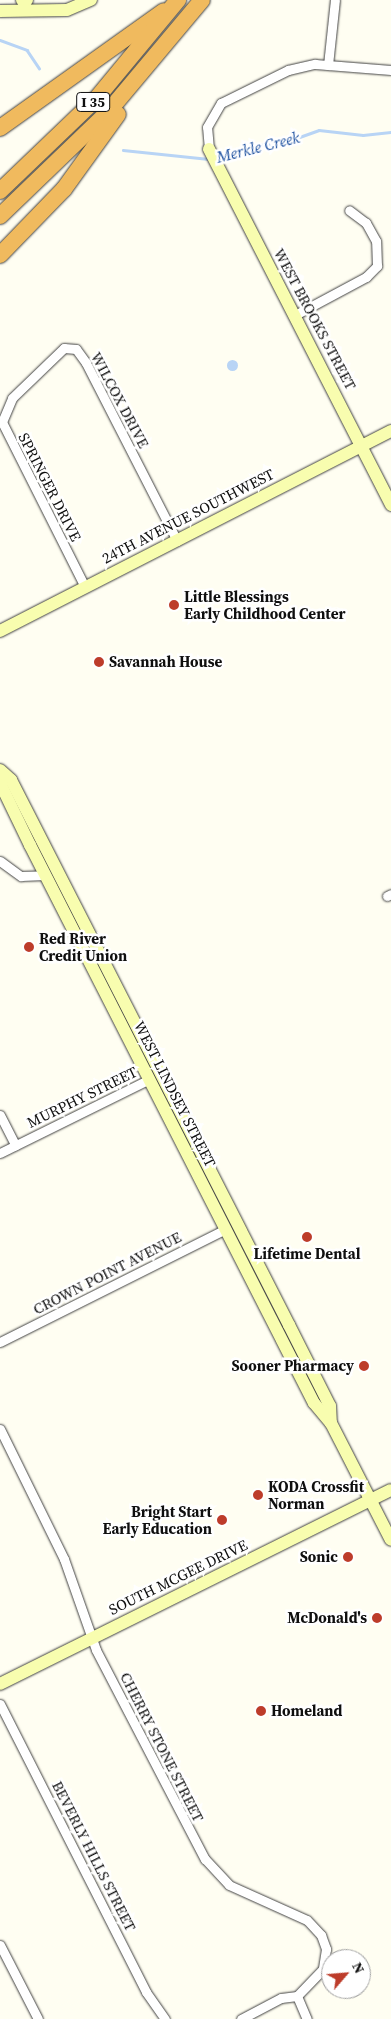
<!DOCTYPE html>
<style>
body{margin:0}
#map{position:relative;width:391px;height:2019px;overflow:hidden;background:#fffef2;font-family:"Source Serif 4",serif}
div>[style]{position:absolute}
[style*='--x']{left:calc(var(--x)*1px);top:calc(var(--y)*1px);width:calc(var(--w)*1px);rotate:calc(var(--a)*1deg)}
.water>*{inset:0;background:#b8d4f5}
.round{border-radius:50%}
.stream>*{height:2.5px;margin:-1.25px;padding:0 1.25px;transform-origin:1.25px;border-radius:1.25px;background:#b8d4f5}
.roads{filter:drop-shadow(0 0 1px #424242) drop-shadow(0 0 1px #424242)}
.street>*{height:9px;margin:-4.5px;padding:0 4.5px;transform-origin:4.5px;border-radius:4.5px;background:#fff}
.secondary>*{height:12px;margin:-6px;padding:0 6px;transform-origin:6px;border-radius:6px;background:#f8fdaf}
.highway>*{height:16px;margin:-8px;padding:0 8px;transform-origin:8px;border-radius:8px;background:#f0ba5e}
.dots>*{width:14px;height:14px;translate:-50% -50%;box-sizing:border-box;border:2px solid #fff;border-radius:50%}
span{translate:-50% -50%;white-space:nowrap;text-align:center;line-height:1.15;-webkit-text-stroke:5px #fff;paint-order:stroke}
.shield-label span{padding:1px 4px;background:#fff;border:1px solid;border-radius:4px;-webkit-text-stroke-width:0}
.shield-label{font-size:14px;color:#0f0f0f;font-weight:700}
.street-label{font-size:15px;color:#0f0f0f}
.poi-label{font-size:15px;color:#0f0f0f;font-weight:700}
.left{translate:0 -50%;text-align:left}
.right{translate:-100% -50%;text-align:right}
.water-label{font-size:16px;color:#1b4f9f;font-style:italic}
.north{position:absolute;left:321px;top:1949px;width:50px;height:50px;box-sizing:border-box;background:#fff;border:1px solid #9f9f9f;border-radius:50%;rotate:63deg;font-size:14px;font-weight:700;line-height:20px;text-align:center;color:#0f0f0f}
.north::after{content:'';display:block;margin:auto;width:18px;height:22px;background:#bd3c2a;clip-path:polygon(50% 0,100% 100%,50% 72%,0 100%)}
</style>
<div id="map">
<div class="water">
<i class="round" style="left:226.5px;top:359.5px;width:11px;height:11px"></i>
</div>
<div class="stream">
<i style="--x:0;--y:40;--w:29;--a:20"></i>
<i style="--x:27;--y:50;--w:22;--a:56"></i>
<i style="--x:123;--y:150;--w:86;--a:6"></i>
<i style="--x:219;--y:158;--w:35;--a:-22"></i>
<i style="--x:251;--y:145;--w:29;--a:-2"></i>
<i style="--x:280;--y:144;--w:41;--a:-19.7"></i>
<i style="--x:319;--y:130;--w:44;--a:6.5"></i>
<i style="--x:363;--y:135;--w:28;--a:-6"></i>
</div>
<div class="roads">
<div class="street">
<i style="--x:328;--y:65;--w:65;--a:-83.9"></i>
<i style="--x:209;--y:149;--w:22;--a:-95"></i>
<i style="--x:207;--y:127;--w:28;--a:-60"></i>
<i style="--x:221;--y:103;--w:75;--a:-26.2"></i>
<i style="--x:288;--y:70;--w:28;--a:-13"></i>
<i style="--x:315;--y:64;--w:76;--a:4.5"></i>
<i style="--x:295;--y:315;--w:81;--a:-28.2"></i>
<i style="--x:366;--y:277;--w:16;--a:-45"></i>
<i style="--x:377;--y:266;--w:25;--a:-92"></i>
<i style="--x:376;--y:241;--w:21;--a:-119"></i>
<i style="--x:366;--y:223;--w:21;--a:-143"></i>
<i style="--x:85;--y:587;--w:185;--a:-116.7"></i>
<i style="--x:2;--y:422;--w:26;--a:-67"></i>
<i style="--x:12;--y:398;--w:72;--a:-43.9"></i>
<i style="--x:64;--y:348;--w:12;--a:5"></i>
<i style="--x:76;--y:349;--w:17;--a:54"></i>
<i style="--x:86;--y:363;--w:200;--a:62.9"></i>
<i style="--x:0;--y:861;--w:26;--a:36"></i>
<i style="--x:21;--y:876;--w:25;--a:-2"></i>
<i style="--x:387;--y:896;--w:4;--a:-27"></i>
<i style="--x:0;--y:1115;--w:34;--a:63"></i>
<i style="--x:0;--y:1153;--w:167;--a:-26.3"></i>
<i style="--x:0;--y:1342;--w:253;--a:-26.6"></i>
<i style="--x:0;--y:1429;--w:145;--a:63.8"></i>
<i style="--x:64;--y:1559;--w:96;--a:70.6"></i>
<i style="--x:96;--y:1650;--w:236;--a:62.5"></i>
<i style="--x:205;--y:1859;--w:35;--a:47"></i>
<i style="--x:229;--y:1885;--w:85;--a:24.2"></i>
<i style="--x:307;--y:1920;--w:21;--a:47"></i>
<i style="--x:321;--y:1935;--w:15;--a:70"></i>
<i style="--x:326;--y:1949;--w:20;--a:99"></i>
<i style="--x:323;--y:1969;--w:37;--a:134"></i>
<i style="--x:297;--y:1996;--w:25;--a:67"></i>
<i style="--x:0;--y:1704;--w:323;--a:63.1"></i>
<i style="--x:146;--y:1992;--w:33;--a:55"></i>
<i style="--x:0;--y:1945;--w:83;--a:62.8"></i>
<i style="--x:241;--y:2019;--w:45;--a:-27.7"></i>
<i style="--x:281;--y:1998;--w:16;--a:-7"></i>
</div>
<div class="secondary">
<i style="--x:22;--y:0;--w:5;--a:0"></i>
<i style="--x:0;--y:11;--w:67;--a:-0.9"></i>
<i style="--x:67;--y:10;--w:26;--a:-23"></i>
<i style="--x:209;--y:149;--w:400;--a:62.9"></i>
<i style="--x:0;--y:631;--w:439;--a:-27.1"></i>
<i style="--x:0;--y:770;--w:15;--a:42"></i>
<i style="--x:11;--y:780;--w:612;--a:62.97"></i>
<i style="--x:289;--y:1325;--w:91;--a:63.2"></i>
<i style="--x:330;--y:1406;--w:17;--a:87"></i>
<i style="--x:331;--y:1423;--w:131;--a:62.9"></i>
<i style="--x:3;--y:775;--w:10;--a:101"></i>
<i style="--x:1;--y:785;--w:67;--a:64.2"></i>
<i style="--x:30;--y:845;--w:626;--a:63.03"></i>
<i style="--x:314;--y:1403;--w:26;--a:50"></i>
<i style="--x:0;--y:1684;--w:436;--a:-26.4"></i>
</div>
<div class="highway">
<i style="--x:0;--y:128;--w:201;--a:-35.5"></i>
<i style="--x:0;--y:191;--w:133;--a:-43.8"></i>
<i style="--x:96;--y:99;--w:129;--a:-50.4"></i>
<i style="--x:0;--y:216;--w:150;--a:-43.9"></i>
<i style="--x:108;--y:112;--w:146;--a:-50"></i>
<i style="--x:0;--y:255;--w:92;--a:-45.9"></i>
<i style="--x:64;--y:189;--w:92;--a:-54.2"></i>
</div>
</div>
<div class="dots">
<i style="left:174px;top:605px;background:#bd3c2a"></i>
<i style="left:99px;top:662px;background:#bd3c2a"></i>
<i style="left:29px;top:947px;background:#bd3c2a"></i>
<i style="left:307px;top:1237px;background:#bd3c2a"></i>
<i style="left:364px;top:1366px;background:#bd3c2a"></i>
<i style="left:258px;top:1495px;background:#bd3c2a"></i>
<i style="left:222px;top:1520px;background:#bd3c2a"></i>
<i style="left:348px;top:1557px;background:#bd3c2a"></i>
<i style="left:377px;top:1618px;background:#bd3c2a"></i>
<i style="left:261px;top:1711px;background:#bd3c2a"></i>
</div>
<div class="shield-label">
<span style="left:93px;top:102px">I 35</span>
</div>
<div class="street-label">
<span style="left:315px;top:319px;rotate:62deg">WEST BROOKS STREET</span>
<span style="left:120px;top:400px;rotate:62deg">WILCOX DRIVE</span>
<span style="left:50px;top:487px;rotate:63deg">SPRINGER DRIVE</span>
<span style="left:188px;top:516px;rotate:-27deg">24TH AVENUE SOUTHWEST</span>
<span style="left:175px;top:1094px;rotate:63deg">WEST LINDSEY STREET</span>
<span style="left:82px;top:1097px;rotate:-26deg">MURPHY STREET</span>
<span style="left:107px;top:1273px;rotate:-27deg">CROWN POINT AVENUE</span>
<span style="left:178px;top:1577px;rotate:-26deg">SOUTH MCGEE DRIVE</span>
<span style="left:162px;top:1747px;rotate:63deg">CHERRY STONE STREET</span>
<span style="left:94px;top:1856px;rotate:63deg">BEVERLY HILLS STREET</span>
</div>
<div class="poi-label">
<span class="left" style="left:184px;top:605px">Little Blessings<br>Early Childhood Center</span>
<span class="left" style="left:109px;top:662px">Savannah House</span>
<span class="left" style="left:39px;top:947px">Red River<br>Credit Union</span>
<span style="left:307px;top:1254px">Lifetime Dental</span>
<span class="right" style="left:354px;top:1366px">Sooner Pharmacy</span>
<span class="left" style="left:268px;top:1495px">KODA Crossfit<br>Norman</span>
<span class="right" style="left:212px;top:1520px">Bright Start<br>Early Education</span>
<span class="right" style="left:338px;top:1557px">Sonic</span>
<span class="right" style="left:367px;top:1618px">McDonald's</span>
<span class="left" style="left:271px;top:1711px">Homeland</span>
</div>
<div class="water-label">
<span style="left:258px;top:147px;rotate:-14deg">Merkle Creek</span>
</div>
<div class="north">N</div>
</div>
